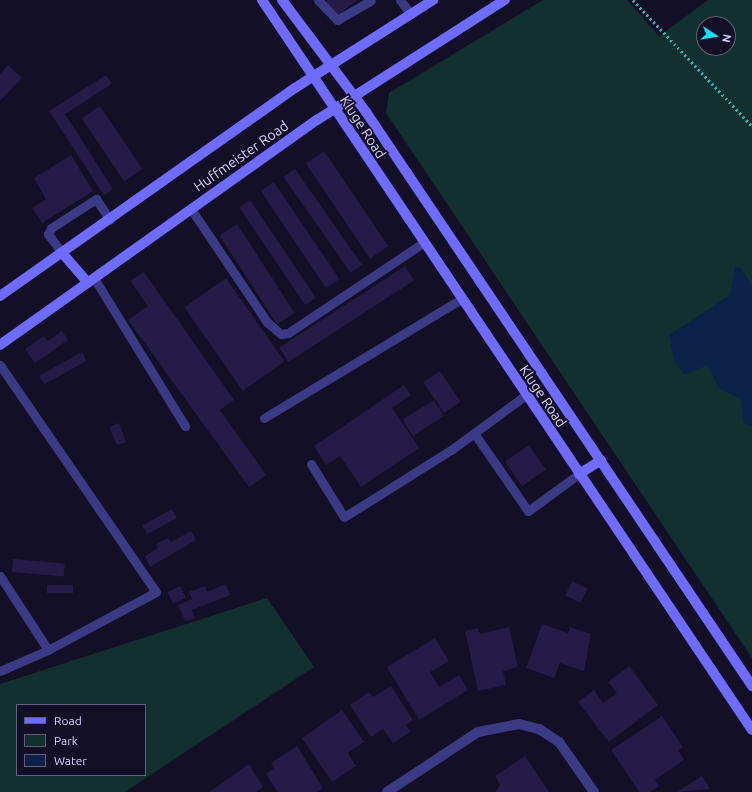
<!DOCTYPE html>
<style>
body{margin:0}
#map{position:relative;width:752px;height:792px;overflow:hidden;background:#130f26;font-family:Ubuntu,sans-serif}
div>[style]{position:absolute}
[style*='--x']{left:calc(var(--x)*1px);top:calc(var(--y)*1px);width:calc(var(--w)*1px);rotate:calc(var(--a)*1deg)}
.green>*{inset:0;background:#12302f}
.water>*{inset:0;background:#0c2248}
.building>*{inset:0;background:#241b47;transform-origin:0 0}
.path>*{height:2.5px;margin-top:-1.25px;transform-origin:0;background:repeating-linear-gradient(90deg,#2fb8b0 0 2px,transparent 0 5px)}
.lane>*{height:9px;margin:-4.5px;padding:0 4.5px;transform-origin:4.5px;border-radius:4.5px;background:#3d3a85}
.street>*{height:10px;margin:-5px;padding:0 5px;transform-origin:5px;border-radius:5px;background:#3d3a85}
.secondary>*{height:10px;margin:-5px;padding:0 5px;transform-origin:5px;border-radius:5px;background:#6f6bff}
span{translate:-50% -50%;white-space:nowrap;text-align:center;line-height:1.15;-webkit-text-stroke:3.5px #130f26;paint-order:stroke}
.street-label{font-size:14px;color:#d9d4ff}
.legend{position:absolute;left:16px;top:704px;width:130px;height:72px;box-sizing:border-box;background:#130f26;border:1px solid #625e7d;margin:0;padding:5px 7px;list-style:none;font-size:12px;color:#d9d4ff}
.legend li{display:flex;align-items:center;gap:8px;height:20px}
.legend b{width:20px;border:1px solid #625e7d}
.north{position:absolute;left:696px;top:16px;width:40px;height:40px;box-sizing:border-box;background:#130f26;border:1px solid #625e7d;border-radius:50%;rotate:102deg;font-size:11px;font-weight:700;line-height:16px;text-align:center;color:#d9d4ff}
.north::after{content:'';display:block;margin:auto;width:14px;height:18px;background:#00e5ff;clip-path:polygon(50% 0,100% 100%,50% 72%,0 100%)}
</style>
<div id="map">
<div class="green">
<i style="clip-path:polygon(evenodd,543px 0,627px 0,659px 36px,708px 0,752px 0,752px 658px,386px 113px,389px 93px,543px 0,704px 24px,728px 24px,728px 48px,704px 48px,704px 24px)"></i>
<i style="clip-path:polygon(evenodd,267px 598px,314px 667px,125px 792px,0 792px,0 684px,267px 598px,17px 705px,145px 705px,145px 775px,17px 775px,17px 705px)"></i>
</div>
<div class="water">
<i style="clip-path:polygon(735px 267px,741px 268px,752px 285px,752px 426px,743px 422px,741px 400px,719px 388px,707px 365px,684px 375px,674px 360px,669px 335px,730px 295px)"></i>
</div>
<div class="building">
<i style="clip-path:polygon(328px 0,358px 0,336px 16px,326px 2px)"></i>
<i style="clip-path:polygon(8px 65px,22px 78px,0 101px,0 74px)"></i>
<i style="clip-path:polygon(106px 75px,112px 84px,65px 114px,113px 189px,104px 195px,49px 111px)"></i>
<i style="left:100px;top:106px;width:76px;height:22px;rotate:56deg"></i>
<i style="left:324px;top:151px;width:115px;height:22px;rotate:56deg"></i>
<i style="clip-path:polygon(71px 155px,93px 191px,42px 223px,32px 208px,46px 199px,34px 178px)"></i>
<i style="left:295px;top:169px;width:117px;height:14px;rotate:55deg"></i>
<i style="left:274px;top:182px;width:117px;height:16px;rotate:56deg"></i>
<i style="left:250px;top:200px;width:118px;height:13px;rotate:56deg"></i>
<i style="left:237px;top:224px;width:106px;height:21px;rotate:57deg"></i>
<i style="left:405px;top:266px;width:17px;height:150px;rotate:57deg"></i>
<i style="clip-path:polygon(144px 272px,234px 400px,220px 410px,266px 475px,249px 487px,128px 320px,148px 306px,130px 281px)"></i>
<i style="left:226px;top:278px;width:102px;height:51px;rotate:55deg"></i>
<i style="clip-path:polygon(62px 331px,68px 340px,35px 363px,25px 349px,44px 336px,48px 341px)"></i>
<i style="left:82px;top:352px;width:10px;height:49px;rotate:61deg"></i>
<i style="left:440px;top:371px;width:37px;height:20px;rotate:56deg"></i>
<i style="clip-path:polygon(404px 385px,411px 395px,392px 408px,419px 448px,361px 487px,340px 456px,326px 465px,314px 446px)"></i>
<i style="left:434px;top:400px;width:19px;height:37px;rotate:58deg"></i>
<i style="clip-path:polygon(119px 423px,126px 442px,117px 445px,109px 427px)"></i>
<i style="left:529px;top:445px;width:30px;height:29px;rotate:56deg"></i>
<i style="left:172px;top:509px;width:10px;height:34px;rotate:61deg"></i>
<i style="clip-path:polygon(191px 531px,196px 540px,150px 567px,145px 556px,158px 548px,156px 544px,168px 538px,171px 542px)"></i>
<i style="left:13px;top:559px;width:52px;height:13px;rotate:5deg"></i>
<i style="left:572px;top:581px;width:17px;height:16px;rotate:25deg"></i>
<i style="clip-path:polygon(226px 584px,230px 595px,192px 610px,195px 618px,185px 621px,178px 605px,192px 599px,189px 592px,205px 586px,207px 592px)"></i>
<i style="left:47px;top:585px;width:26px;height:8px"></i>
<i style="left:180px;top:586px;width:13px;height:14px;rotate:63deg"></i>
<i style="clip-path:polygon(542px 624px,568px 633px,570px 627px,591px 634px,584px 671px,560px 663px,554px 678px,526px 668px)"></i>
<i style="clip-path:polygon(509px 627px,518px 667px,503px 671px,506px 685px,478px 691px,465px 631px,478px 628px,480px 634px)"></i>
<i style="clip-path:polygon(435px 638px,449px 661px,430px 672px,439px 687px,459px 675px,468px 690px,419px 720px,387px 667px)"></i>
<i style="clip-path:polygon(629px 666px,658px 705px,609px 742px,578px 702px,594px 690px,603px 703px,617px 693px,608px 682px)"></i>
<i style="clip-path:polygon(391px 686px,413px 720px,406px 725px,410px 732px,393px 743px,383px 729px,371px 737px,350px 705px,369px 692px,373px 697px)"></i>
<i style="clip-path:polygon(342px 710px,364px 742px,348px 753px,356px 766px,332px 782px,302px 738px)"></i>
<i style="clip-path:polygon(662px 716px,683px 747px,678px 750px,684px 760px,655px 780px,659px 786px,650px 792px,639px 792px,611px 750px)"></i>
<i style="clip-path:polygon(297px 746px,323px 788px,317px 792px,278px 792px,266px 774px,274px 768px,271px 763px)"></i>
<i style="clip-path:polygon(525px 756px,549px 792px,495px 792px,500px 785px,495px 776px)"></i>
<i style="clip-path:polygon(249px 764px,263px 787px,256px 792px,209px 792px)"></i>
<i style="clip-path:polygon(702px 776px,710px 789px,677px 792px)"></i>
</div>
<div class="path">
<i style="--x:633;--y:0;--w:173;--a:46.6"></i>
</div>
<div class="lane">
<i style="--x:318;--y:0;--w:28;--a:46"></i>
<i style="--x:337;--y:20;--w:39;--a:-30"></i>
<i style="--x:400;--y:0;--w:18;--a:52"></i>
<i style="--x:191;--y:209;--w:136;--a:56.1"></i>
<i style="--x:267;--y:322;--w:18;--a:41"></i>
<i style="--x:281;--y:334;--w:7;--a:-8"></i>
<i style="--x:288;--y:333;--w:162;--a:-33.7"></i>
<i style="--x:63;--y:254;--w:25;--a:-127"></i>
<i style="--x:48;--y:234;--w:7;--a:-63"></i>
<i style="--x:51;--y:228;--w:54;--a:-32.8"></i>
<i style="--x:96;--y:199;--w:25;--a:56"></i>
<i style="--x:94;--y:278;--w:174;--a:58.4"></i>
<i style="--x:0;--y:365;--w:275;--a:55.5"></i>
<i style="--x:156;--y:592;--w:123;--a:151.8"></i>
<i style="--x:48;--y:650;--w:52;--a:156.4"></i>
<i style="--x:264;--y:418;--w:230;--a:-31.1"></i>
<i style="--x:474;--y:433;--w:95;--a:55.3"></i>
<i style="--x:528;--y:511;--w:63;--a:-36"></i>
<i style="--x:311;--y:464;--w:62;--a:58.1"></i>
<i style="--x:344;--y:517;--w:126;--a:-32.1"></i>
<i style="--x:451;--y:450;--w:93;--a:-36.3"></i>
<i style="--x:0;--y:576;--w:88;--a:57"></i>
</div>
<div class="street">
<i style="--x:387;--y:792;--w:109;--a:-33.4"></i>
<i style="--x:478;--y:732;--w:42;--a:-11"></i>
<i style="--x:519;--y:724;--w:21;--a:14"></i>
<i style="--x:539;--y:729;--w:24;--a:33"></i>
<i style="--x:559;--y:742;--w:61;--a:55"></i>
</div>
<div class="secondary">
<i style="--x:262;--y:0;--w:879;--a:56.13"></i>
<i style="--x:282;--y:0;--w:140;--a:53.1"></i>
<i style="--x:366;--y:112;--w:692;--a:56.08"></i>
<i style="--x:63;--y:254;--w:38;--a:49"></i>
<i style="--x:0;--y:296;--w:361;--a:-35.2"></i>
<i style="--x:295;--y:88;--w:164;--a:-32.5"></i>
<i style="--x:0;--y:345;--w:389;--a:-35.4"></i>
<i style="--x:317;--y:120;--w:223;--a:-32.6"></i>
<i style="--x:579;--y:474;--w:26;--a:-32"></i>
</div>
<div class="street-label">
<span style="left:363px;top:127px;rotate:57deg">Kluge Road</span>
<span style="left:241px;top:156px;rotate:-35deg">Huffmeister Road</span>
<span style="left:543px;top:396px;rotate:56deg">Kluge Road</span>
</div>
<ul class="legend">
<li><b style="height:5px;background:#6f6bff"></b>Road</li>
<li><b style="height:11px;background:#12302f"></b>Park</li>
<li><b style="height:11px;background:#0c2248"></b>Water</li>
</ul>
<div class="north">N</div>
</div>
